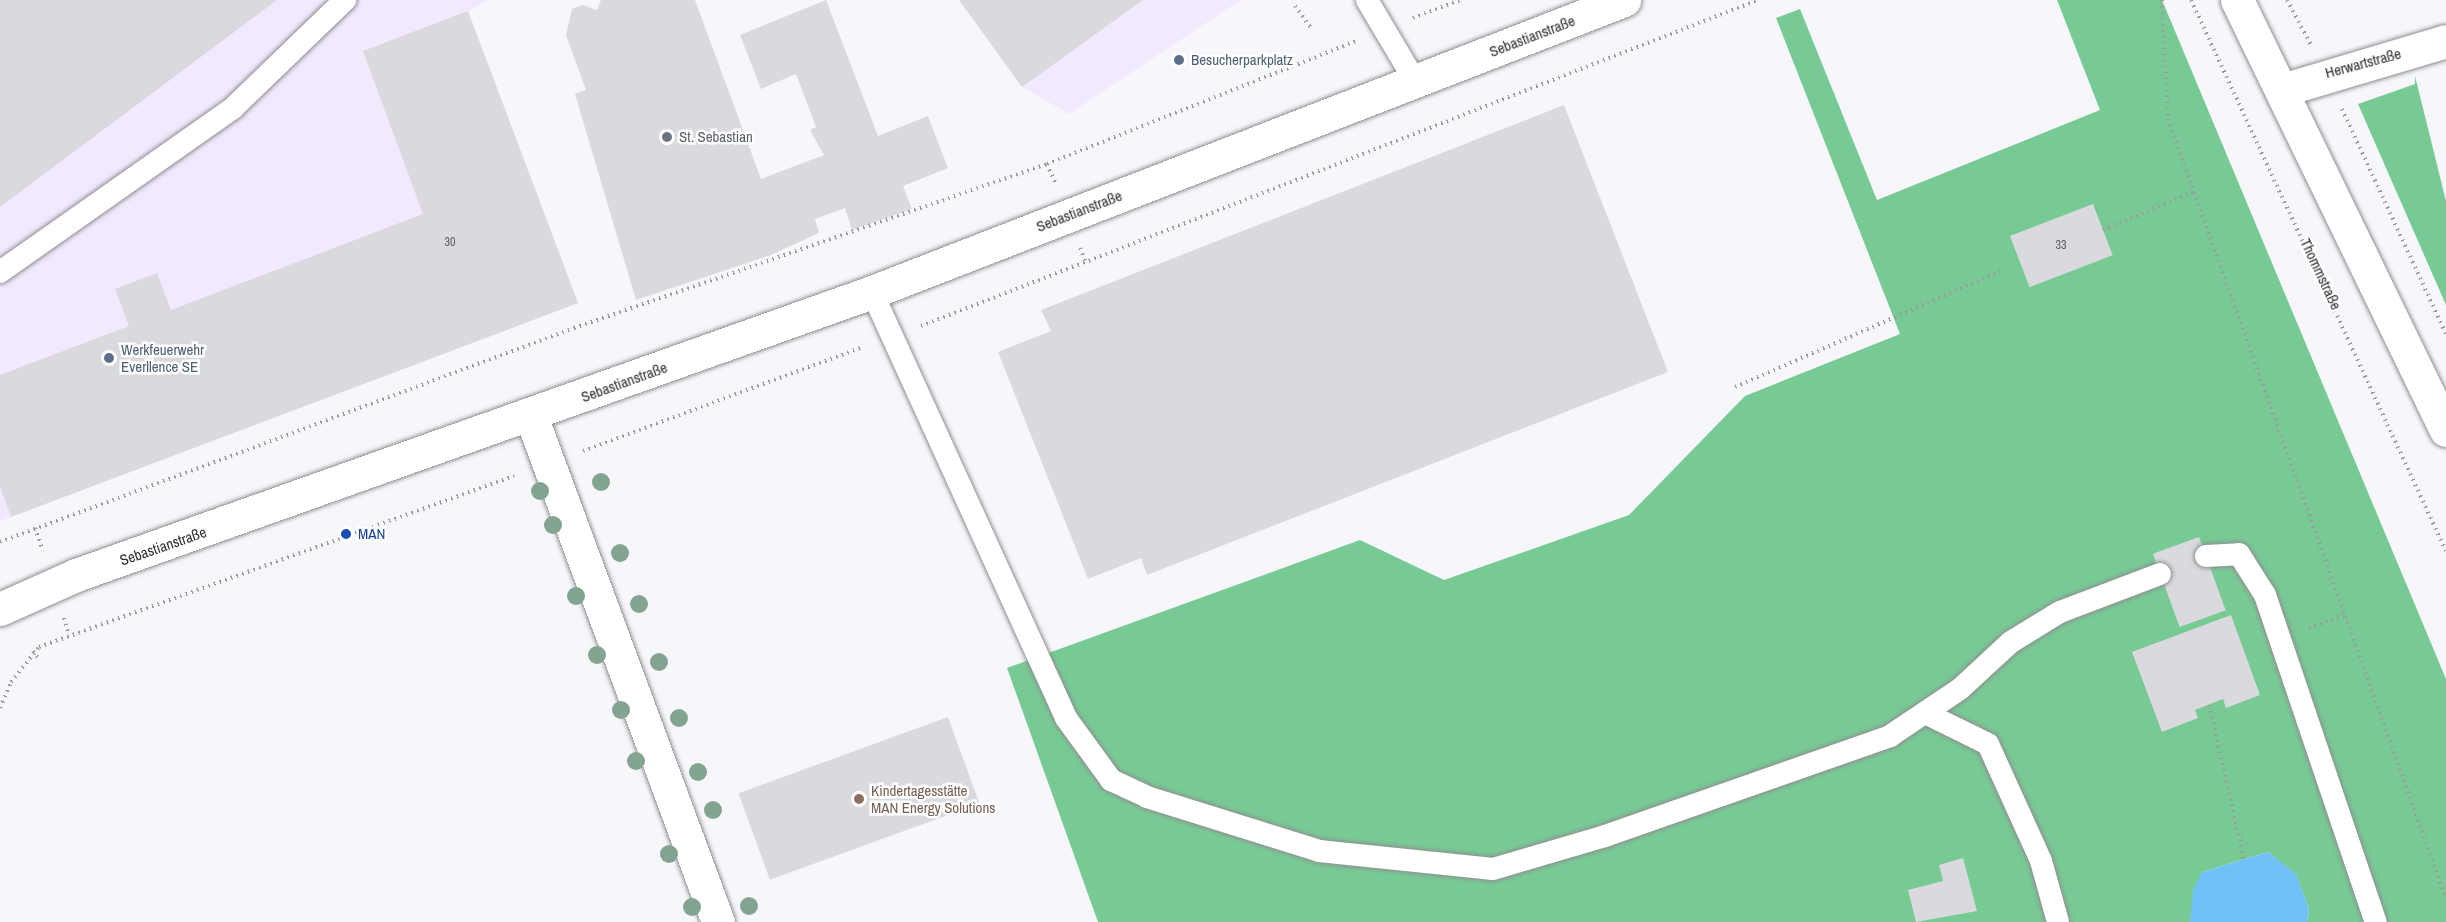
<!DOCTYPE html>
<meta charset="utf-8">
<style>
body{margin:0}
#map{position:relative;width:2446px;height:922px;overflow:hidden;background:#f7f7fb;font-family:"Archivo Narrow",sans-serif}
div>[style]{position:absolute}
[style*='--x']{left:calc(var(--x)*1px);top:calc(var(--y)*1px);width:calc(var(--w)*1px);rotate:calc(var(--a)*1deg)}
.industrial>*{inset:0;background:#f2e9fe}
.forest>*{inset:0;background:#78ca94}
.water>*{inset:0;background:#71c1f9}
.building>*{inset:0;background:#d9d9de;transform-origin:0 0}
.path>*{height:4px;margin-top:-2px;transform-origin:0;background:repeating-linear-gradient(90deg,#9b9b9e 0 1.5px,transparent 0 6px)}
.roads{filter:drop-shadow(0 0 2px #8e8e92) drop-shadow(0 0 2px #8e8e92)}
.lane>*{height:22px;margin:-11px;padding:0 11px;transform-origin:11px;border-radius:11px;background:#fff}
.street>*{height:33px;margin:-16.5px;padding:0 16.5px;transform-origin:16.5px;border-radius:16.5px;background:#fff}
.secondary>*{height:33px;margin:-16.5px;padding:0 16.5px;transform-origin:16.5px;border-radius:16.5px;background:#fff}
.trees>*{width:18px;height:18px;margin:-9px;border-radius:50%;background:#84a492}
.dots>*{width:16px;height:16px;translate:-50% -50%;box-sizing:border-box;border:3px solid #fff;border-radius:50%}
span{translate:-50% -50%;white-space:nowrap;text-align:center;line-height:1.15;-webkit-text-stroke:5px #fff;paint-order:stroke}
.number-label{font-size:12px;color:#5b5b5d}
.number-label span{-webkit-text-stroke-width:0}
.street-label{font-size:15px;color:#313132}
.service-label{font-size:15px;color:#4e5e75}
.left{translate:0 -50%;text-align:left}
.worship-label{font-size:15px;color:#5b616d}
.transit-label{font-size:15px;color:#164399}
.education-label{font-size:15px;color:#785e54}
</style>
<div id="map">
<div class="industrial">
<i style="clip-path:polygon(0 0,487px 0,468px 12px,578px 303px,0 521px)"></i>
<i style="clip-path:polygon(959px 0,1241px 0,1069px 114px,1022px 87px)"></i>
</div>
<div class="forest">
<i style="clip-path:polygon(2057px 0,2162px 0,2446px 679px,2446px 922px,2307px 922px,2309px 909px,2296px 875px,2268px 852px,2202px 872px,2190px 922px,1098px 922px,1007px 668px,1360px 540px,1444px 580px,1629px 515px,1745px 396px,1900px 334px,1776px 18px,1800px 9px,1877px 200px,2100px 110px)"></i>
<i style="clip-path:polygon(2415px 76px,2446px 201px,2446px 305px,2358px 104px,2415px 84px)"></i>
</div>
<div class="water">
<i style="clip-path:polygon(2268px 852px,2296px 874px,2309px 909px,2307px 922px,2190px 922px,2193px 891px,2202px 872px)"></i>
</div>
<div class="building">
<i style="clip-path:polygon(0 0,277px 0,0 207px)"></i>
<i style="clip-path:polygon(601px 0,695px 0,761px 179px,824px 155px,810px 130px,816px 127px,796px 74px,761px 89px,740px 35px,826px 0,878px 136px,928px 116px,948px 168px,903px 186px,912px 209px,852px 230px,845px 208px,815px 219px,819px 233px,771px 255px,636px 300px,575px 94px,586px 90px,566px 35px,572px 9px,583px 5px,597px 10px)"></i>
<i style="clip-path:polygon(959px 0,1143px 0,1022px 87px)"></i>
<i style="clip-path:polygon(468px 11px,578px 303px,11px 517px,0 487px,0 375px,129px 326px,115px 289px,157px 273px,171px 310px,423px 214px,363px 51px)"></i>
<i style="clip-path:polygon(1564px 105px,1668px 372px,1147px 575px,1141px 558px,1088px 579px,998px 352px,1051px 331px,1041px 310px)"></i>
<i style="left:2093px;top:204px;width:55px;height:89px;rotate:69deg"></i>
<i style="left:2199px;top:537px;width:78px;height:49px;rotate:70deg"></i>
<i style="clip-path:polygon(2231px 615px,2260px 695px,2226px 708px,2223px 699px,2195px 710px,2198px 718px,2162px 732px,2132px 652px)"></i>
<i style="left:948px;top:717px;width:92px;height:223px;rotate:70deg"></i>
<i style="clip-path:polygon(1963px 858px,1977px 911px,1916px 922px,1908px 890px,1943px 881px,1939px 865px)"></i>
</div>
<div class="path">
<i style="--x:2162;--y:0;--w:119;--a:87.1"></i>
<i style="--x:2168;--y:119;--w:828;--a:70.38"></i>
<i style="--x:2191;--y:0;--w:607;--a:65.17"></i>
<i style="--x:2287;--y:0;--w:51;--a:61.9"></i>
<i style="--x:1295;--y:6;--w:29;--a:54"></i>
<i style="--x:1413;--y:18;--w:50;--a:-21"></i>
<i style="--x:2342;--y:109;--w:248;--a:65.2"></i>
<i style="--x:1047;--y:164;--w:20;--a:66"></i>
<i style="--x:2103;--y:230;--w:98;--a:-22.9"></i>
<i style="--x:1080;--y:248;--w:16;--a:68"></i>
<i style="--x:921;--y:326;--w:898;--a:-21.28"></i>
<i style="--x:1735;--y:387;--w:289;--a:-23.6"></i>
<i style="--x:583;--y:451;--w:299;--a:-20.4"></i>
<i style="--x:35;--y:528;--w:24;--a:71"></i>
<i style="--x:0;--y:542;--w:613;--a:-20.45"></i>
<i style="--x:574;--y:328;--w:501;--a:-19.12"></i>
<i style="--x:1047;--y:164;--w:333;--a:-21.7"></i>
<i style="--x:64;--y:618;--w:18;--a:74"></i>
<i style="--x:2309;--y:628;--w:37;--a:-20"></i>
<i style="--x:33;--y:651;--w:9;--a:54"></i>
<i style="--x:2209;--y:705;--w:158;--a:77.2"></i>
<i style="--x:0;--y:708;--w:28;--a:-67"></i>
<i style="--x:11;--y:682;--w:45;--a:-51.3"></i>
<i style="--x:39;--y:647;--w:505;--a:-19.8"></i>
</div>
<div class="roads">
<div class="lane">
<i style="--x:1367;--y:0;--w:94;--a:59.3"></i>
<i style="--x:0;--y:272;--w:285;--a:-35.1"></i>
<i style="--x:233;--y:108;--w:156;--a:-44"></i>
<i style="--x:872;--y:292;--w:468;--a:65.5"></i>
<i style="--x:1066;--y:718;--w:77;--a:54"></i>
<i style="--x:1111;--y:780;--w:40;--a:25"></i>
<i style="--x:1147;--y:797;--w:180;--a:17.4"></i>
<i style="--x:1319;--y:851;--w:175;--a:5.9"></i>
<i style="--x:1493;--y:869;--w:117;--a:-16.4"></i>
<i style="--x:1605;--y:836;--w:302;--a:-19.3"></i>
<i style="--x:1890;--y:736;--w:84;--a:-33.9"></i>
<i style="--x:1960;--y:689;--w:69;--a:-42.7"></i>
<i style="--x:2011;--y:642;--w:57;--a:-31.5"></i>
<i style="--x:2060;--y:612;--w:107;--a:-20.8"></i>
<i style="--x:2206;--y:556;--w:33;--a:-3"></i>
<i style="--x:2239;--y:554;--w:49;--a:57.6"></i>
<i style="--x:2265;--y:595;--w:345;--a:71.3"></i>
<i style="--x:1925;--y:713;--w:70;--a:26.2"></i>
<i style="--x:1988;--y:744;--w:128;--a:65.6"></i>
<i style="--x:2041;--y:861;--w:63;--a:74.4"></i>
</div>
<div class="street">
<i style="--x:2282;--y:90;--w:171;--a:-16.6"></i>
<i style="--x:531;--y:416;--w:539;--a:69.72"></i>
</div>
<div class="secondary">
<i style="--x:2237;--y:0;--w:478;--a:64.1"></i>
<i style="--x:0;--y:609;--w:83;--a:-24.1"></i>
<i style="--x:76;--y:575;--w:845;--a:-19.57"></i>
<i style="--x:872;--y:292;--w:807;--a:-21.22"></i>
</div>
</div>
<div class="trees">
<i style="left:601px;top:482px"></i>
<i style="left:540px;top:491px"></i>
<i style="left:553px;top:525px"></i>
<i style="left:620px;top:553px"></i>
<i style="left:576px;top:596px"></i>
<i style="left:639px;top:604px"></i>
<i style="left:597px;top:655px"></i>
<i style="left:659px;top:662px"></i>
<i style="left:621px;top:710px"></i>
<i style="left:679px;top:718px"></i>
<i style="left:636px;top:761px"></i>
<i style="left:698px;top:772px"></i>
<i style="left:713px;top:810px"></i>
<i style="left:669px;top:854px"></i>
<i style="left:749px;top:906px"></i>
<i style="left:692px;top:907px"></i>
</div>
<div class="dots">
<i style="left:1179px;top:60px;background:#5c6f8a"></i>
<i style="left:667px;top:137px;background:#6b7280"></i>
<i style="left:109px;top:358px;background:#5c6f8a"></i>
<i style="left:346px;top:534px;background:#1a4fb4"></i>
<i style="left:859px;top:799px;background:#8d6e63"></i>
</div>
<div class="number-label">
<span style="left:450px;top:243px">30</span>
<span style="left:2061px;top:246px">33</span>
</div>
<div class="street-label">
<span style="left:1532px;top:36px;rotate:-21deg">Sebastianstraße</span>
<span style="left:2363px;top:63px;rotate:-15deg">Herwartstraße</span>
<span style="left:1079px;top:211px;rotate:-21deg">Sebastianstraße</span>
<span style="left:2321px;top:274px;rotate:65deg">Thommstraße</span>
<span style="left:624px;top:382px;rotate:-20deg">Sebastianstraße</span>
<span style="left:163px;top:546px;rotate:-19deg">Sebastianstraße</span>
</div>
<div class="service-label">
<span class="left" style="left:1191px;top:60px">Besucherparkplatz</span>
<span class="left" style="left:121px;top:358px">Werkfeuerwehr<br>Everllence SE</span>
</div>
<div class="worship-label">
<span class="left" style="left:679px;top:137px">St. Sebastian</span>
</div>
<div class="transit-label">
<span class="left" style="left:358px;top:534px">MAN</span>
</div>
<div class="education-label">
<span class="left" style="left:871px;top:799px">Kindertagesstätte<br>MAN Energy Solutions</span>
</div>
</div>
